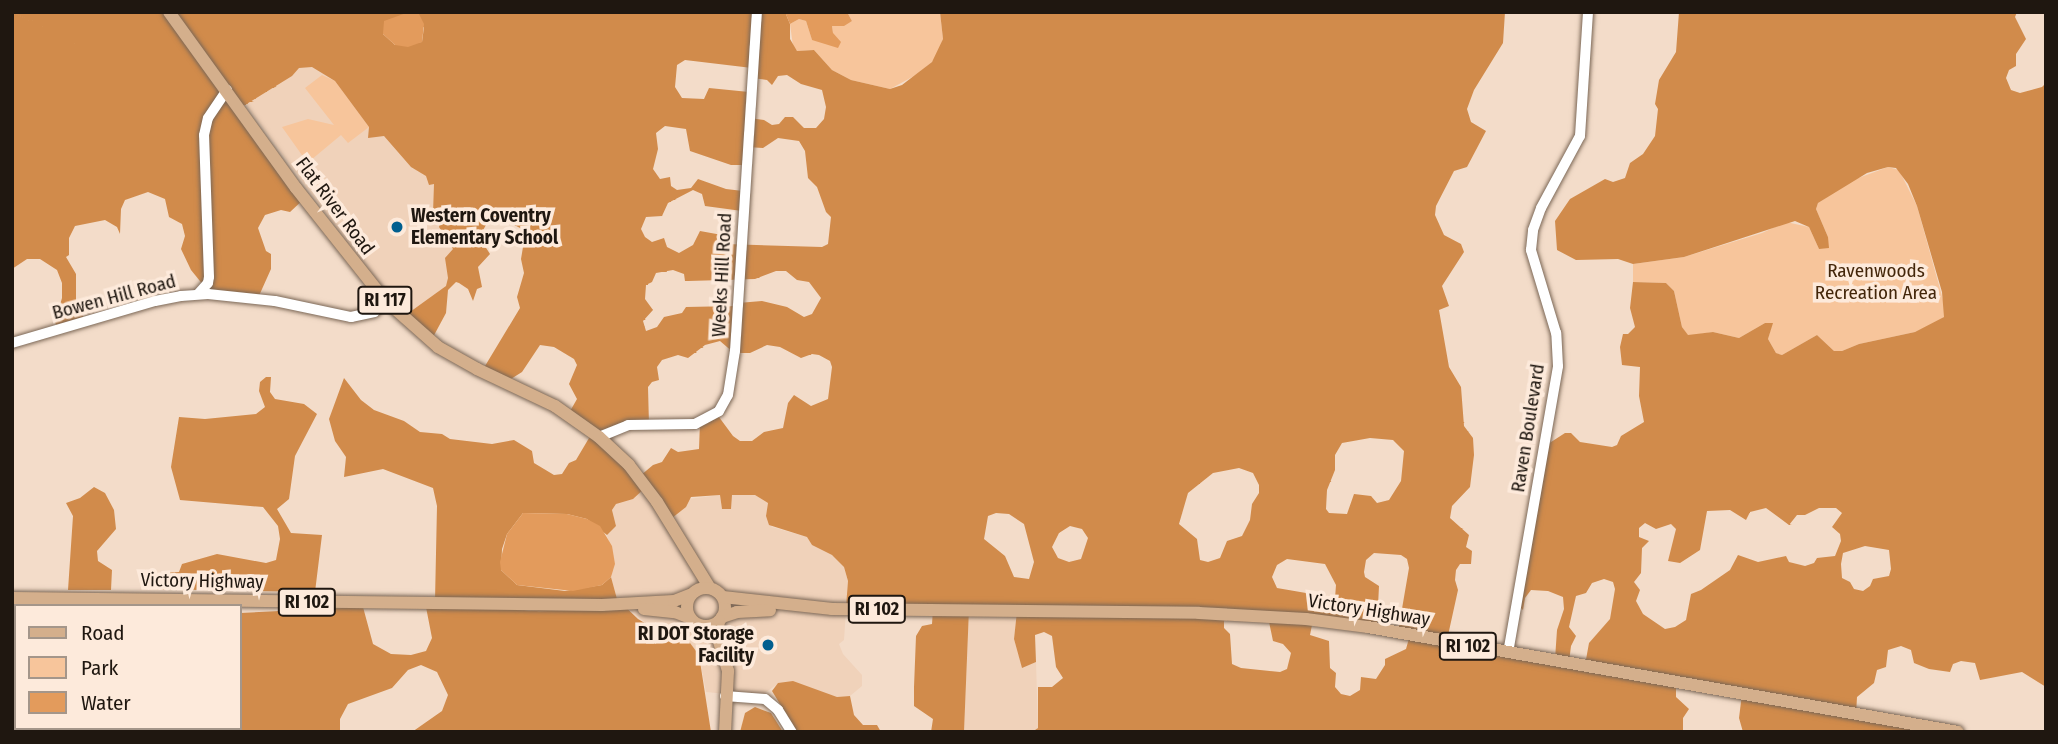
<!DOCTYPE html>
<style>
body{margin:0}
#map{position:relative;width:2058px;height:744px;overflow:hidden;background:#f3dcc9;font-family:"Fira Sans Condensed",sans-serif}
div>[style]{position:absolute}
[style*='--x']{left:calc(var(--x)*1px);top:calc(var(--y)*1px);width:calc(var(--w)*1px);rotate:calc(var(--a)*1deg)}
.built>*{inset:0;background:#f0d2ba}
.green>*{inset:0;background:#f7c59b}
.forest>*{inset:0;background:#d18b4b}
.water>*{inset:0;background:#e39b5c}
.roads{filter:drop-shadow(0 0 2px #7b6756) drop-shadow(0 0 2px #7b6756)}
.minor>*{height:10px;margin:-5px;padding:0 5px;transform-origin:5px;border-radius:5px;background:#fff}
.major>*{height:12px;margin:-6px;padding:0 6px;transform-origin:6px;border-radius:6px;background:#d4af8c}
.major>.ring{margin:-6px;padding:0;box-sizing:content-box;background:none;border:12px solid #d4af8c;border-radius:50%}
.dots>*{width:19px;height:19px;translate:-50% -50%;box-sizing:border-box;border:4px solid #fdeadb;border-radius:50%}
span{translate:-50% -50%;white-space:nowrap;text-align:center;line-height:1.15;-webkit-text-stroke:7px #fdeadb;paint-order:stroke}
.shield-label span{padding:2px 5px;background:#fdeadb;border:2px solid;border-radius:5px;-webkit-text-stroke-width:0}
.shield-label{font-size:18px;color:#1f1710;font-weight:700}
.street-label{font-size:19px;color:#1f1710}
.poi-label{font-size:19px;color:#1f1710;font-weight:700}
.left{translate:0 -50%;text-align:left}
.right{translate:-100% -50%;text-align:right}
.park-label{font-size:19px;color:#43260a}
.frame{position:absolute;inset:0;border:14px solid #1f1710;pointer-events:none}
.legend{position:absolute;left:14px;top:604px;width:228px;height:126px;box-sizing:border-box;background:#fdeadb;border:2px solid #a4968a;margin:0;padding:9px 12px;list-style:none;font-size:21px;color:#1f1710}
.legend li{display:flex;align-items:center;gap:14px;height:35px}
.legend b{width:35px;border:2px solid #a4968a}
</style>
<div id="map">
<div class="built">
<i style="clip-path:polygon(305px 51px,457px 182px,457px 273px,419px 320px,370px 274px,240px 96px)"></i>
<i style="clip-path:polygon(647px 487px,688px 499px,720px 495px,722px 509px,732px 495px,755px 495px,768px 503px,766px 516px,772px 527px,807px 537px,812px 545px,832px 555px,844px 567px,848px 581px,844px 640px,839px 644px,843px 654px,862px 675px,862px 686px,850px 696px,837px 697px,779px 683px,759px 697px,706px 692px,699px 655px,669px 626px,648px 625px,617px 599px,611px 577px,615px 564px,607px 535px,616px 526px,612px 510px,616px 504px)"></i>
<i style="clip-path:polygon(969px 609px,1017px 611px,1014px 639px,1022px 667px,1036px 662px,1038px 728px,1032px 732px,964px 732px)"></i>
</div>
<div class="green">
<i style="clip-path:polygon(847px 12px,940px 12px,943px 39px,939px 51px,932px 62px,916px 75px,890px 89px,851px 80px,832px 70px,814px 50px,797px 51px,793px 46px,790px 24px,799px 19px,806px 21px,812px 40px,833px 33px,832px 26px,852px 21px)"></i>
<i style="clip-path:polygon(322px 75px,335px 81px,369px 127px,348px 143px,341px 135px,311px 160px,304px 158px,282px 127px,308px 119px,334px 125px,305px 88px)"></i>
<i style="clip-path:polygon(1888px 167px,1899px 170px,1917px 206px,1945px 307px,1944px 317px,1938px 322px,1915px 332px,1859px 344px,1842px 351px,1834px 351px,1817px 335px,1782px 355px,1776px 353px,1768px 339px,1772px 324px,1765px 323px,1739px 338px,1713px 332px,1688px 336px,1682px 327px,1674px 291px,1666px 283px,1633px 282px,1633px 264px,1684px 257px,1762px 233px,1786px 222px,1809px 227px,1819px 249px,1828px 237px,1816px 209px,1818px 203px,1853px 180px)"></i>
</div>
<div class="forest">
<i style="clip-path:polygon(evenodd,12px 12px,785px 12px,790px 24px,790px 39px,797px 51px,814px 50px,832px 70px,851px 80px,890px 89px,902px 85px,932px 62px,943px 39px,940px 12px,1505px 12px,1503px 43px,1474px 90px,1467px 109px,1471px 122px,1486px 131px,1467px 167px,1454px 171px,1436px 206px,1435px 215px,1444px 235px,1461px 244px,1464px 252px,1442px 286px,1449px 306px,1439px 310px,1449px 367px,1461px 387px,1464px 426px,1473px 438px,1474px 455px,1470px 487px,1452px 506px,1450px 518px,1469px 535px,1466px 547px,1472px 551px,1471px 564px,1460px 564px,1456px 570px,1455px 580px,1458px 590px,1447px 640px,1555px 659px,1557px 630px,1564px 609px,1563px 597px,1548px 591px,1531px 590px,1525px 598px,1523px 610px,1518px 605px,1548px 444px,1565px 433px,1571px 433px,1580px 442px,1612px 447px,1617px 445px,1621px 436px,1644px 422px,1639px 396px,1640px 367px,1622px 365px,1620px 347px,1623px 334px,1628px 334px,1635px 327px,1630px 308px,1633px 282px,1666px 283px,1674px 291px,1682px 327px,1688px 335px,1713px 332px,1739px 338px,1765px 323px,1773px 323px,1768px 339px,1776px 353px,1782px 355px,1817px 335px,1834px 351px,1842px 351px,1859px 344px,1915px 332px,1944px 317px,1942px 292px,1917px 206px,1908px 184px,1896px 168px,1888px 167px,1867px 173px,1818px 203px,1816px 209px,1828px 237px,1829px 248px,1819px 249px,1809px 227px,1795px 221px,1684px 257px,1633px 264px,1618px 259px,1576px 260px,1557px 250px,1555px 221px,1570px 199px,1605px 179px,1613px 182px,1625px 178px,1630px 163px,1643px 154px,1655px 136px,1658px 109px,1655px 104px,1659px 80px,1676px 52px,1679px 12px,2017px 12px,2015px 17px,2026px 39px,2016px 54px,2016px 66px,2009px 70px,2006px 78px,2011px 90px,2020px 93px,2042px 87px,2046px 83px,2046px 687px,2022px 672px,1980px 680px,1975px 663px,1961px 661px,1953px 664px,1950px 672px,1929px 669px,1914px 663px,1911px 650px,1901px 646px,1888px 650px,1886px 667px,1877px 670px,1874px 683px,1857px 697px,1856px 714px,1961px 732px,1743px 732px,1739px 718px,1742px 694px,1676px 683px,1676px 697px,1689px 709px,1683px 718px,1683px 732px,1032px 732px,1038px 728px,1038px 687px,1052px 687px,1063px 678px,1056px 667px,1052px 636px,1044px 632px,1035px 635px,1036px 662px,1022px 668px,1014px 639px,1017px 611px,969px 609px,964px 732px,931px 732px,933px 719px,914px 706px,914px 687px,916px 636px,922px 626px,932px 624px,933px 609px,846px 607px,848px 581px,844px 567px,832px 555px,812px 545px,807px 537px,769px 525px,766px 516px,768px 503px,755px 495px,732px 495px,731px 509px,722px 509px,720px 495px,691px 497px,686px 507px,672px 518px,646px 487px,633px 499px,616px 504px,612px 510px,616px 526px,607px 535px,587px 519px,567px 514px,523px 513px,507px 534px,502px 549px,501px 570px,517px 585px,565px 591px,602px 585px,611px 577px,617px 599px,638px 619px,648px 625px,669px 626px,684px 635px,699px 655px,711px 732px,412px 732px,442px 711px,448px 695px,437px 672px,421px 665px,408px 670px,392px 688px,348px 704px,340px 719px,340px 732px,12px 732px,12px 605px,26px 606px,16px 606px,16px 728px,240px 728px,240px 613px,363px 607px,373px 644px,391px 654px,411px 655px,426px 651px,432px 638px,425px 602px,549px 612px,435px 601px,437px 506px,433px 488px,383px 469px,344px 477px,346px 457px,335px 441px,329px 419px,344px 378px,361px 400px,374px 410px,404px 421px,420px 432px,442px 434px,450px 439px,492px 444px,514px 440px,532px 451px,534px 463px,554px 475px,562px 474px,569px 463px,576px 460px,592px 433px,569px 413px,577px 399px,569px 384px,577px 365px,574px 359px,554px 347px,540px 345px,522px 372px,506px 382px,482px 371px,520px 308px,517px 297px,524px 273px,521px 259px,525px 235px,522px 229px,503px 219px,486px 225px,479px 237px,490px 254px,478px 267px,482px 287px,477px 289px,473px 301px,468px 289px,459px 283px,456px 282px,448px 290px,446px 313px,432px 339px,403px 317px,446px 286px,448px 278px,445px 258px,453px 249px,439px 227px,441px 220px,433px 213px,434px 184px,429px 185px,426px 176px,411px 167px,384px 136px,368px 138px,369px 127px,335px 81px,312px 67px,299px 68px,292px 76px,240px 108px,304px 199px,290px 212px,281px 210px,265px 215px,258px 228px,266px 251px,271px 254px,271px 269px,258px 298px,201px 294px,204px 286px,191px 270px,181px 249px,185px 236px,182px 224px,169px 217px,165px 199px,148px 192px,125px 200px,121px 209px,120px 234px,117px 227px,105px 220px,75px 226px,69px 238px,69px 255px,66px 257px,76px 274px,76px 303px,85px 320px,58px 329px,55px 322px,62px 298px,62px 283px,57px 270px,40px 259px,27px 259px,12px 269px,12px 12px,424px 27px,422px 42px,395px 45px,383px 34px,424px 27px,12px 12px,685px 60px,752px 68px,752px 78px,767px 80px,772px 85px,778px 76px,787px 75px,801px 84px,822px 90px,826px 107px,824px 119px,816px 128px,804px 128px,793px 117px,785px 117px,779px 124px,772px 125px,764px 120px,749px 118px,749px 92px,709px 88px,704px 99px,682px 98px,675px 87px,677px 65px,685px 60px,12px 12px,665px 126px,686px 129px,690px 151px,731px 165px,745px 165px,747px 147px,763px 148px,778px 138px,799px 141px,805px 151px,808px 178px,817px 187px,826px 212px,831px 217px,828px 244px,822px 247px,726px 244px,722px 235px,700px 231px,693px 245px,679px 253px,667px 247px,664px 238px,652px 242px,645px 237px,641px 229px,646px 217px,662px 216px,668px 203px,693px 190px,702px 194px,705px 206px,742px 211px,743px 191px,726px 189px,698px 179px,691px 188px,677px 190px,671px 186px,670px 177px,660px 179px,653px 169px,658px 149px,656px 133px,665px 126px,12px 12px,673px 270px,684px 274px,685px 281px,755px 279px,776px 271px,786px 271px,797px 280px,809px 282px,821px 298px,812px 314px,804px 317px,787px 307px,762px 301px,738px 303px,736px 306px,686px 307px,682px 313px,664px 317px,657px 327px,646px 331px,643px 321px,653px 310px,645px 299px,646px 285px,652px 282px,656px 273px,673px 270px,12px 12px,720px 341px,734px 353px,750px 353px,767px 345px,780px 347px,801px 358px,812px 354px,819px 355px,830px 361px,832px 367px,828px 399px,811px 406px,794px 395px,788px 403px,783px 428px,764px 432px,752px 441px,740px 441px,733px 436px,716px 413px,700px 422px,699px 449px,678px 452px,671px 448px,662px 462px,653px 465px,640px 476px,603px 433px,649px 425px,648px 387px,652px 382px,659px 380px,657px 367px,662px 360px,678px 355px,688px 358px,705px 345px,720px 341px,12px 12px,1370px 438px,1393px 440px,1404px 451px,1401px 481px,1389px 500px,1377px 503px,1371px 496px,1354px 494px,1347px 514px,1329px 513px,1326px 509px,1327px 490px,1335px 470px,1335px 455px,1342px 443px,1370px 438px,12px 12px,1239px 468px,1253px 473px,1259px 485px,1259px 493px,1252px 504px,1250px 520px,1242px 536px,1227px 541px,1220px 558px,1208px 562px,1200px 560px,1197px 539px,1179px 524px,1188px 493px,1213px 473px,1239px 468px,12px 12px,1766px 508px,1789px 525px,1797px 515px,1805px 515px,1819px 508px,1836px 508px,1842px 513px,1832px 527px,1840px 534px,1841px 541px,1835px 556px,1817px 558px,1814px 563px,1805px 566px,1789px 562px,1786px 556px,1758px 562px,1738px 555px,1730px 570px,1701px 590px,1691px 594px,1686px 620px,1675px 627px,1665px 629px,1643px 614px,1636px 601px,1640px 590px,1634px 582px,1641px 573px,1642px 548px,1649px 541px,1639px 537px,1639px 528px,1645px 523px,1656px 529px,1671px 524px,1676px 529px,1668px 561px,1680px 563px,1700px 550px,1707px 511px,1730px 510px,1746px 520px,1750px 512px,1766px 508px,12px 12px,996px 513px,1009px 514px,1024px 524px,1034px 562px,1029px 579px,1014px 577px,1005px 556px,984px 539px,988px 516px,996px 513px,12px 12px,1070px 526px,1082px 529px,1088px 538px,1081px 559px,1069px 562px,1058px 558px,1052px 547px,1059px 533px,1070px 526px,12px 12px,1865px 546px,1889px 550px,1891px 569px,1889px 576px,1873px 579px,1870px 586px,1863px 591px,1854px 589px,1850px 582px,1842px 578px,1841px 564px,1843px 553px,1865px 546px,12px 12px,1374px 553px,1401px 555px,1407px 559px,1409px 568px,1398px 632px,1410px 635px,1406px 649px,1385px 659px,1385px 665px,1376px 679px,1361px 677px,1360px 690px,1350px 696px,1341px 694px,1335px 687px,1336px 673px,1330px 668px,1329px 641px,1310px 635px,1313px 620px,1377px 626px,1379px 586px,1365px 577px,1364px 572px,1366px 560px,1374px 553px,12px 12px,1287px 559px,1325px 564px,1336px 585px,1335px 598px,1324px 604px,1306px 593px,1277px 588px,1272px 577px,1277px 565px,1287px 559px,12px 12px,1604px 579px,1613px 582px,1615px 589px,1610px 619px,1589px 643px,1585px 665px,1569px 662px,1571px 646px,1576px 636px,1569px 627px,1576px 596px,1586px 593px,1592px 583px,1604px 579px,12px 12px,1224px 615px,1268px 617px,1273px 641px,1283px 644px,1291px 653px,1287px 669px,1280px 672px,1241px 668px,1232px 664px,1230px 634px,1224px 628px,1224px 615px)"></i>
<i style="clip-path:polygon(266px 377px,271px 377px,270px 392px,275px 399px,304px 404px,317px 414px,295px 456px,289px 499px,277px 509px,291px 533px,322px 535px,315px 592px,145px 589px,147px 574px,179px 572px,182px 564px,217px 554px,266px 563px,276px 560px,280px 539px,278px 526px,263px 507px,180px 500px,171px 467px,179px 417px,205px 419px,256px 414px,265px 407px,259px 391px,260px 382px)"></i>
<i style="clip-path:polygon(94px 487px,105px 493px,114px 510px,116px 529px,97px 551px,98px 561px,112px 570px,111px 590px,68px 590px,73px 516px,66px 503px,80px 498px)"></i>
<i style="clip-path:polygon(793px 681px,837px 697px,850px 696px,854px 715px,863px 725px,877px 725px,881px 732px,797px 732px,772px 691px,778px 683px)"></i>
<i style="clip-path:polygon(755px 707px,771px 713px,783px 732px,740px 732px,745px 713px)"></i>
</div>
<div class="water">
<i style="clip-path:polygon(409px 12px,419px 14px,424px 24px,422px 42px,408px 47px,395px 45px,383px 34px,384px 21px)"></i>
<i style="clip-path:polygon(785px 12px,847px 12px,852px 21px,844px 26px,832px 26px,833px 33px,841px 42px,838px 48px,812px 40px,806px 21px,799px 19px,790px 24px)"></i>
<i style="clip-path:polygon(523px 513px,567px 514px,587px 519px,600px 526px,612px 546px,615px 564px,611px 577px,602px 585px,573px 591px,517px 585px,501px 570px,500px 562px,507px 534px)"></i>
</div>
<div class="roads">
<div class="minor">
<i style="--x:198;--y:294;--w:15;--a:-48"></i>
<i style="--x:208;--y:283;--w:6;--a:-81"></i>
<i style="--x:209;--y:277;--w:142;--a:-92"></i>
<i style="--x:204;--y:135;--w:17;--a:-77"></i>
<i style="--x:208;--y:118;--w:34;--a:-56"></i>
<i style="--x:12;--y:343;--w:149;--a:-16.4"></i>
<i style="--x:155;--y:301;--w:26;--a:-11"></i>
<i style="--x:181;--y:296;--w:27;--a:-4"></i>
<i style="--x:208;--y:294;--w:67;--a:6"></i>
<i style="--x:275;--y:301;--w:78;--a:11.9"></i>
<i style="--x:351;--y:317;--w:24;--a:-12"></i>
<i style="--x:374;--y:312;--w:17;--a:-40"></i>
<i style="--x:599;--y:437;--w:31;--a:-22"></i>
<i style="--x:628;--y:425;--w:67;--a:-0.9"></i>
<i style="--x:695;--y:424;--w:27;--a:-28"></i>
<i style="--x:719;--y:411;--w:18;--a:-61"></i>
<i style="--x:728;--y:395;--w:45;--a:-81"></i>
<i style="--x:735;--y:351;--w:340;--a:-86.3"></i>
<i style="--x:1508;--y:653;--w:291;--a:-80.1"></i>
<i style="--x:1558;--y:366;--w:33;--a:-93"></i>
<i style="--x:1556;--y:333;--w:87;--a:-106.8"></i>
<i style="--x:1531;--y:250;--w:20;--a:-84"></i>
<i style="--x:1533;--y:230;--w:23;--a:-70"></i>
<i style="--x:1541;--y:208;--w:82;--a:-61.6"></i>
<i style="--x:1580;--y:136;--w:124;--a:-86.3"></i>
<i style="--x:725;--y:696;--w:40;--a:4.3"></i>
<i style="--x:765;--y:699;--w:17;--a:40"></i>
<i style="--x:778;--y:710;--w:26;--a:58"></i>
</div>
<div class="major">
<i style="--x:169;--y:12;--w:217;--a:54.2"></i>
<i style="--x:296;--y:188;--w:142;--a:51.6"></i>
<i style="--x:384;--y:299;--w:72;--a:41.6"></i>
<i style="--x:438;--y:347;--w:45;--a:29.4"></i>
<i style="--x:477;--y:369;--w:86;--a:25.4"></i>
<i style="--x:555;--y:406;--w:54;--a:35.2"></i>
<i style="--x:599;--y:437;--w:41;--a:43"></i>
<i style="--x:629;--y:465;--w:46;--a:52.9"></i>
<i style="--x:657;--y:502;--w:101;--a:58.4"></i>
<i class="ring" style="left:687px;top:588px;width:26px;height:26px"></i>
<i style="--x:723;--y:597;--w:110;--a:6.3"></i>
<i style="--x:832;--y:609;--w:367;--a:0.6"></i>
<i style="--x:1199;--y:613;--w:107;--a:3.2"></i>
<i style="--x:1306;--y:619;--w:63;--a:7.4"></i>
<i style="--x:1368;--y:627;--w:599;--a:10.09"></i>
<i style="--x:12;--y:598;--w:590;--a:0.68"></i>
<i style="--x:602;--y:605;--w:72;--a:-3.2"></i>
<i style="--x:674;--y:601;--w:17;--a:-21"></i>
<i style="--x:644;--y:609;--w:31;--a:6"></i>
<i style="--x:675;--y:612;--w:16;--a:22"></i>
<i style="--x:722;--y:617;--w:16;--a:-18"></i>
<i style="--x:737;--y:612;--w:33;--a:-3"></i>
<i style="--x:719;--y:621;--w:14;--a:98"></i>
<i style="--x:717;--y:635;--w:38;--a:73"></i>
<i style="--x:728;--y:671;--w:61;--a:92.8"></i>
</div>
</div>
<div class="dots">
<i style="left:397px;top:227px;background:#015f8f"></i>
<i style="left:768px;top:645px;background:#015f8f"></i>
</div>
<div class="shield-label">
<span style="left:385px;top:300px">RI 117</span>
<span style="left:307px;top:602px">RI 102</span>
<span style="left:877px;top:609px">RI 102</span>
<span style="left:1468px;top:646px">RI 102</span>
</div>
<div class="street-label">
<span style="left:335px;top:206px;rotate:53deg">Flat River Road</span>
<span style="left:722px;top:275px;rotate:-87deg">Weeks Hill Road</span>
<span style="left:114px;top:297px;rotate:-15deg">Bowen Hill Road</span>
<span style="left:1528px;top:428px;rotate:-81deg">Raven Boulevard</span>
<span style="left:202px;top:581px;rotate:1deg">Victory Highway</span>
<span style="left:1369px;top:610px;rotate:9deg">Victory Highway</span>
</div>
<div class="poi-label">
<span class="left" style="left:411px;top:227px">Western Coventry<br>Elementary School</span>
<span class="right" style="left:754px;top:645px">RI DOT Storage<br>Facility</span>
</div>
<div class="park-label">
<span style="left:1876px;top:282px">Ravenwoods<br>Recreation Area</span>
</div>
<div class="frame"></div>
<ul class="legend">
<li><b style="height:9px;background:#d4af8c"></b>Road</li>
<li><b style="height:19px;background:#f7c59b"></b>Park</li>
<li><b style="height:19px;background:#e39b5c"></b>Water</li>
</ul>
</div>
